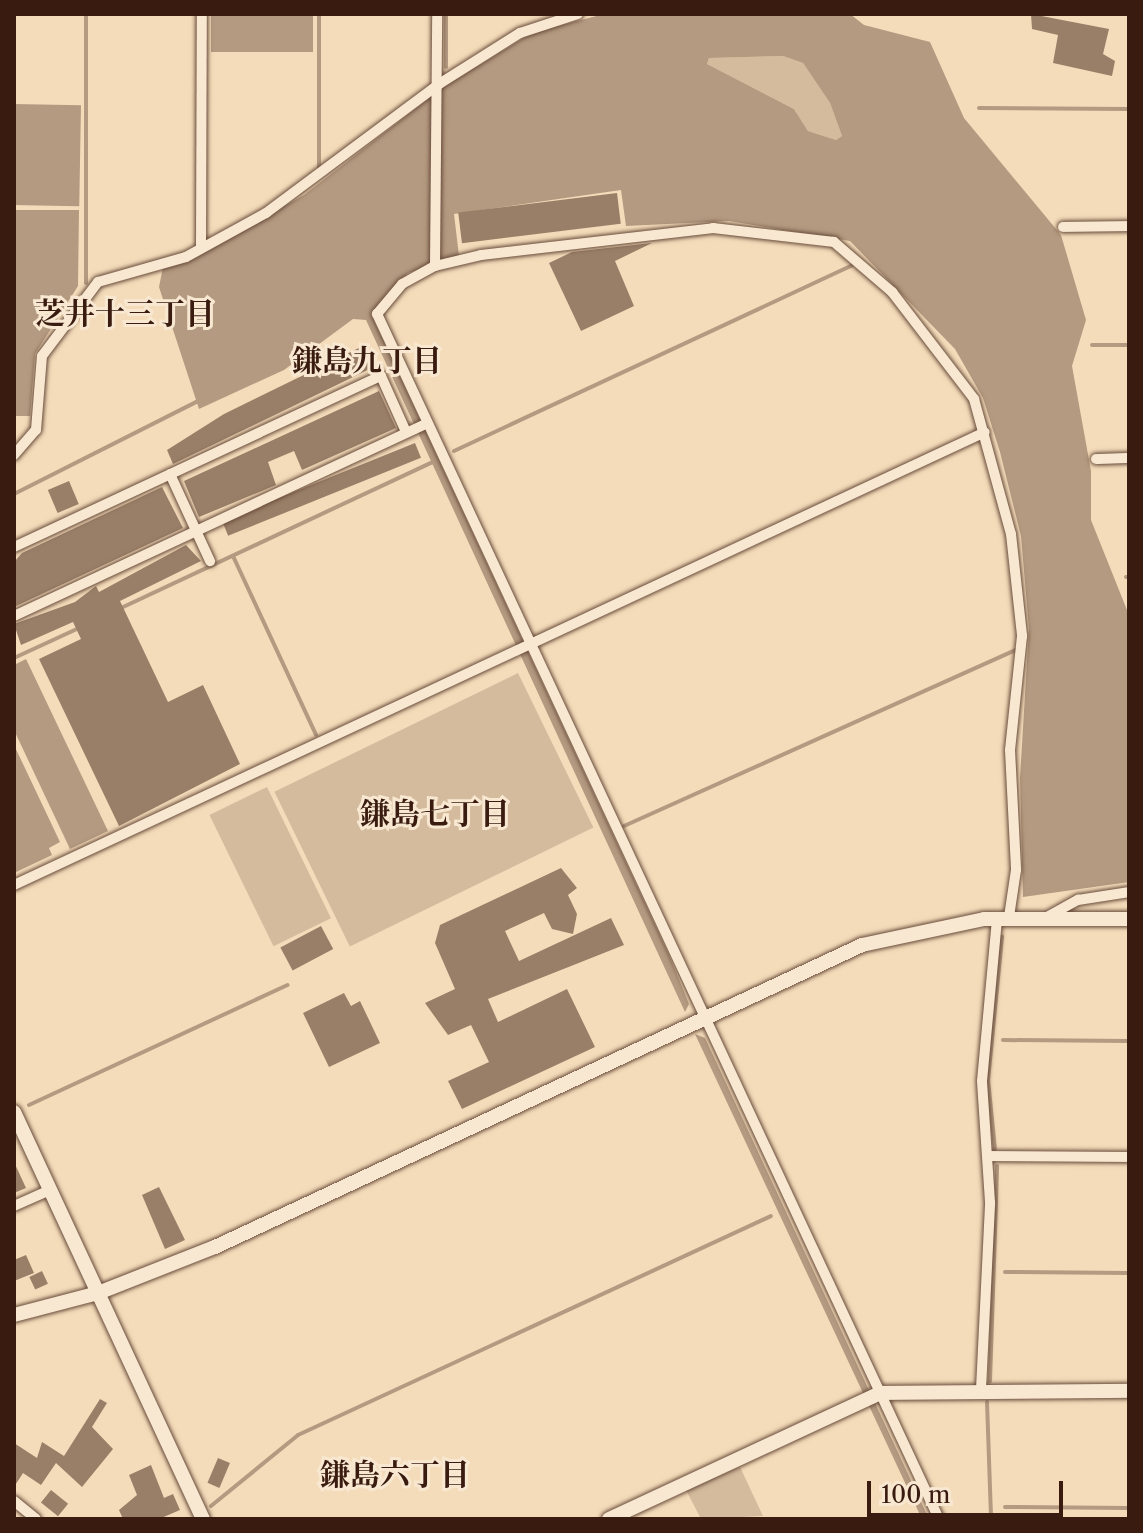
<!DOCTYPE html>
<meta charset="utf-8">
<style>
body{margin:0}
#map{position:relative;width:1143px;height:1533px;overflow:hidden;background:#f4dcba;font-family:"Libre Caslon Text","Noto Serif JP",serif}
div>[style]{position:absolute}
[style*='--x']{left:calc(var(--x)*1px);top:calc(var(--y)*1px);width:calc(var(--w)*1px);rotate:calc(var(--a)*1deg)}
.green>*{inset:0;background:#d4bb9d;transform-origin:0 0}
.water>*{inset:0;background:#b49a80;transform-origin:0 0}
.stream>*{height:4px;margin:-2px;padding:0 2px;transform-origin:2px;border-radius:2px;background:#b49a80}
.building>*{inset:0;background:#9a7f68;transform-origin:0 0}
.roads{filter:drop-shadow(0 0 2px #684b3a) drop-shadow(0 0 2px #684b3a)}
.street>*{height:10px;margin:-5px;padding:0 5px;transform-origin:5px;border-radius:5px;background:#f8e8d2}
.secondary>*{height:14px;margin:-7px;padding:0 7px;transform-origin:7px;border-radius:7px;background:#f8e8d2}
span{translate:-50% -50%;white-space:nowrap;text-align:center;line-height:1.15;-webkit-text-stroke:6px #f8e8d2;paint-order:stroke}
.neighbourhood-label{font-size:30px;color:#391b0f;font-weight:700}
.frame{position:absolute;inset:0;border:16px solid #391b0f;pointer-events:none}
.scale{position:absolute;left:867px;top:1481px;width:196px;height:36px;box-sizing:border-box;border:4px solid #391b0f;border-top:0;padding-left:10px;font-size:24px;line-height:28px;white-space:nowrap;color:#391b0f;-webkit-text-stroke:6px #f8e8d2;paint-order:stroke}
</style>
<div id="map">
<div class="green">
<i style="clip-path:polygon(783px 56px,803px 63px,830px 103px,842px 136px,836px 140px,808px 131px,794px 109px,707px 64px,709px 58px)"></i>
<i style="left:518px;top:673px;width:172px;height:271px;rotate:64deg"></i>
<i style="left:267px;top:787px;width:146px;height:64px;rotate:64deg"></i>
<i style="clip-path:polygon(740px 1467px,763px 1516px,701px 1519px,686px 1490px)"></i>
</div>
<div class="water">
<i style="left:211px;top:14px;width:102px;height:38px"></i>
<i style="clip-path:polygon(evenodd,604px 14px,850px 14px,864px 25px,930px 42px,964px 118px,1061px 235px,1086px 320px,1072px 366px,1091px 471px,1091px 520px,1129px 615px,1129px 882px,1023px 897px,1020px 778px,1029px 629px,1021px 536px,1000px 452px,983px 398px,955px 349px,850px 241px,729px 221px,626px 226px,621px 190px,454px 214px,459px 256px,408px 273px,371px 314px,669px 955px,689px 1004px,685px 1012px,366px 320px,353px 319px,284px 370px,199px 409px,159px 287px,163px 267px,184px 263px,304px 195px,445px 86px,532px 33px,604px 14px,783px 56px,803px 63px,830px 103px,842px 136px,836px 140px,808px 131px,794px 109px,707px 64px,709px 58px,783px 56px)"></i>
<i style="left:14px;top:104px;width:67px;height:101px;rotate:1deg"></i>
<i style="clip-path:polygon(14px 210px,79px 210px,78px 286px,35px 354px,30px 416px,14px 416px)"></i>
<i style="clip-path:polygon(26px 659px,108px 831px,70px 849px,14px 730px,14px 665px)"></i>
<i style="clip-path:polygon(14px 745px,60px 842px,49px 848px,52px 855px,14px 873px)"></i>
<i style="clip-path:polygon(695px 1034px,705px 1038px,929px 1519px,922px 1519px)"></i>
</div>
<div class="stream">
<i style="--x:86;--y:14;--w:269;--a:90"></i>
<i style="--x:319;--y:14;--w:155;--a:90"></i>
<i style="--x:446;--y:67;--w:53;--a:-90"></i>
<i style="--x:979;--y:108;--w:150;--a:0.4"></i>
<i style="--x:1092;--y:345;--w:37;--a:0"></i>
<i style="--x:454;--y:451;--w:440;--a:-25"></i>
<i style="--x:14;--y:494;--w:206;--a:-26.8"></i>
<i style="--x:233;--y:556;--w:197;--a:65.1"></i>
<i style="--x:1126;--y:577;--w:3;--a:0"></i>
<i style="--x:121;--y:608;--w:344;--a:-25.1"></i>
<i style="--x:14;--y:658;--w:74;--a:-24.8"></i>
<i style="--x:624;--y:826;--w:429;--a:-24.2"></i>
<i style="--x:1003;--y:1040;--w:126;--a:0.5"></i>
<i style="--x:29;--y:1105;--w:285;--a:-24.9"></i>
<i style="--x:995;--y:1149;--w:69;--a:-95.8"></i>
<i style="--x:988;--y:1080;--w:144;--a:-84.4"></i>
<i style="--x:1005;--y:1272;--w:124;--a:0.5"></i>
<i style="--x:990;--y:1381;--w:215;--a:-88.1"></i>
<i style="--x:987;--y:1402;--w:117;--a:88"></i>
<i style="--x:211;--y:1506;--w:112;--a:-39.2"></i>
<i style="--x:298;--y:1435;--w:521;--a:-24.84"></i>
<i style="--x:1005;--y:1507;--w:124;--a:0.5"></i>
</div>
<div class="building">
<i style="clip-path:polygon(1031px 14px,1109px 29px,1103px 54px,1115px 61px,1112px 76px,1053px 63px,1058px 35px,1032px 29px)"></i>
<i style="left:617px;top:193px;width:31px;height:160px;rotate:83deg"></i>
<i style="clip-path:polygon(652px 243px,615px 261px,634px 306px,581px 331px,549px 263px,572px 252px)"></i>
<i style="clip-path:polygon(363px 346px,378px 365px,173px 464px,167px 450px,224px 414px)"></i>
<i style="clip-path:polygon(379px 391px,396px 428px,302px 470px,294px 451px,268px 462px,276px 485px,199px 517px,184px 481px)"></i>
<i style="left:415px;top:443px;width:16px;height:208px;rotate:68deg"></i>
<i style="left:69px;top:481px;width:25px;height:23px;rotate:67deg"></i>
<i style="clip-path:polygon(162px 487px,183px 528px,14px 607px,14px 562px,22px 553px)"></i>
<i style="clip-path:polygon(186px 545px,201px 561px,120px 601px,168px 702px,203px 685px,240px 764px,119px 826px,39px 659px,81px 639px,73px 622px,21px 645px,14px 624px,75px 602px,96px 586px,99px 592px)"></i>
<i style="clip-path:polygon(561px 868px,577px 888px,568px 895px,577px 914px,573px 934px,552px 929px,544px 913px,505px 931px,519px 961px,611px 918px,624px 945px,488px 999px,498px 1022px,567px 989px,595px 1047px,462px 1109px,448px 1081px,489px 1062px,471px 1025px,448px 1035px,425px 1003px,455px 989px,435px 943px,440px 925px)"></i>
<i style="left:321px;top:926px;width:26px;height:46px;rotate:62deg"></i>
<i style="clip-path:polygon(344px 993px,351px 1006px,360px 1001px,380px 1043px,329px 1067px,303px 1013px)"></i>
<i style="clip-path:polygon(14px 1162px,26px 1188px,14px 1193px)"></i>
<i style="clip-path:polygon(159px 1187px,185px 1240px,165px 1249px,142px 1195px)"></i>
<i style="clip-path:polygon(26px 1255px,34px 1273px,14px 1281px,14px 1260px)"></i>
<i style="left:42px;top:1271px;width:14px;height:14px;rotate:65deg"></i>
<i style="clip-path:polygon(100px 1399px,107px 1403px,92px 1427px,113px 1449px,82px 1487px,56px 1463px,41px 1485px,23px 1473px,14px 1487px,14px 1443px,37px 1458px,42px 1442px,64px 1456px)"></i>
<i style="left:218px;top:1458px;width:13px;height:27px;rotate:23deg"></i>
<i style="clip-path:polygon(151px 1465px,164px 1498px,173px 1494px,180px 1510px,159px 1519px,123px 1519px,119px 1510px,137px 1495px,129px 1475px)"></i>
<i style="left:51px;top:1490px;width:22px;height:16px;rotate:39deg"></i>
</div>
<div class="roads">
<div class="street">
<i style="--x:1063;--y:227;--w:66;--a:-0.9"></i>
<i style="--x:201;--y:247;--w:233;--a:-89.8"></i>
<i style="--x:435;--y:266;--w:252;--a:-89.5"></i>
<i style="--x:14;--y:455;--w:33;--a:-49"></i>
<i style="--x:36;--y:430;--w:74;--a:-85.4"></i>
<i style="--x:42;--y:356;--w:93;--a:-52.9"></i>
<i style="--x:98;--y:282;--w:91;--a:-15.9"></i>
<i style="--x:186;--y:257;--w:91;--a:-28.8"></i>
<i style="--x:266;--y:213;--w:216;--a:-36.7"></i>
<i style="--x:439;--y:84;--w:96;--a:-32.2"></i>
<i style="--x:520;--y:33;--w:61;--a:-18.1"></i>
<i style="--x:1096;--y:459;--w:33;--a:-2"></i>
<i style="--x:170;--y:474;--w:96;--a:65.3"></i>
<i style="--x:14;--y:547;--w:405;--a:-25"></i>
<i style="--x:381;--y:376;--w:61;--a:65.9"></i>
<i style="--x:14;--y:616;--w:456;--a:-25"></i>
<i style="--x:14;--y:885;--w:1071;--a:-25.01"></i>
<i style="--x:1045;--y:918;--w:38;--a:-29"></i>
<i style="--x:1078;--y:900;--w:52;--a:-8.9"></i>
<i style="--x:989;--y:1156;--w:140;--a:0.4"></i>
<i style="--x:14;--y:1206;--w:39;--a:-24"></i>
<i style="--x:981;--y:1389;--w:187;--a:-87.2"></i>
<i style="--x:990;--y:1202;--w:121;--a:-93.8"></i>
<i style="--x:982;--y:1081;--w:163;--a:-84.7"></i>
<i style="--x:14;--y:1501;--w:28;--a:39"></i>
<i style="--x:939;--y:1519;--w:1330;--a:-115"></i>
<i style="--x:377;--y:314;--w:39;--a:-50"></i>
<i style="--x:402;--y:284;--w:38;--a:-29"></i>
<i style="--x:435;--y:266;--w:47;--a:-13.4"></i>
<i style="--x:481;--y:255;--w:234;--a:-6.6"></i>
<i style="--x:713;--y:228;--w:122;--a:6.6"></i>
<i style="--x:834;--y:242;--w:77;--a:40.8"></i>
<i style="--x:892;--y:292;--w:135;--a:52.5"></i>
<i style="--x:974;--y:399;--w:140;--a:74.7"></i>
<i style="--x:1011;--y:534;--w:103;--a:83.8"></i>
<i style="--x:1022;--y:636;--w:115;--a:96"></i>
<i style="--x:1010;--y:750;--w:120;--a:87.1"></i>
<i style="--x:1016;--y:870;--w:48;--a:98.5"></i>
</div>
<div class="secondary">
<i style="--x:14;--y:1112;--w:449;--a:65.1"></i>
<i style="--x:14;--y:1315;--w:87;--a:-14.7"></i>
<i style="--x:98;--y:1293;--w:126;--a:-21.5"></i>
<i style="--x:215;--y:1247;--w:714;--a:-25.02"></i>
<i style="--x:862;--y:945;--w:125;--a:-12"></i>
<i style="--x:984;--y:919;--w:145;--a:0"></i>
<i style="--x:609;--y:1519;--w:300;--a:-24.9"></i>
<i style="--x:881;--y:1393;--w:248;--a:-0.5"></i>
</div>
</div>
<div class="neighbourhood-label">
<span style="left:125px;top:314px">芝井十三丁目</span>
<span style="left:367px;top:361px">鎌島九丁目</span>
<span style="left:435px;top:814px">鎌島七丁目</span>
<span style="left:395px;top:1475px">鎌島六丁目</span>
</div>
<div class="frame"></div>
<div class="scale">100 m</div>
</div>
